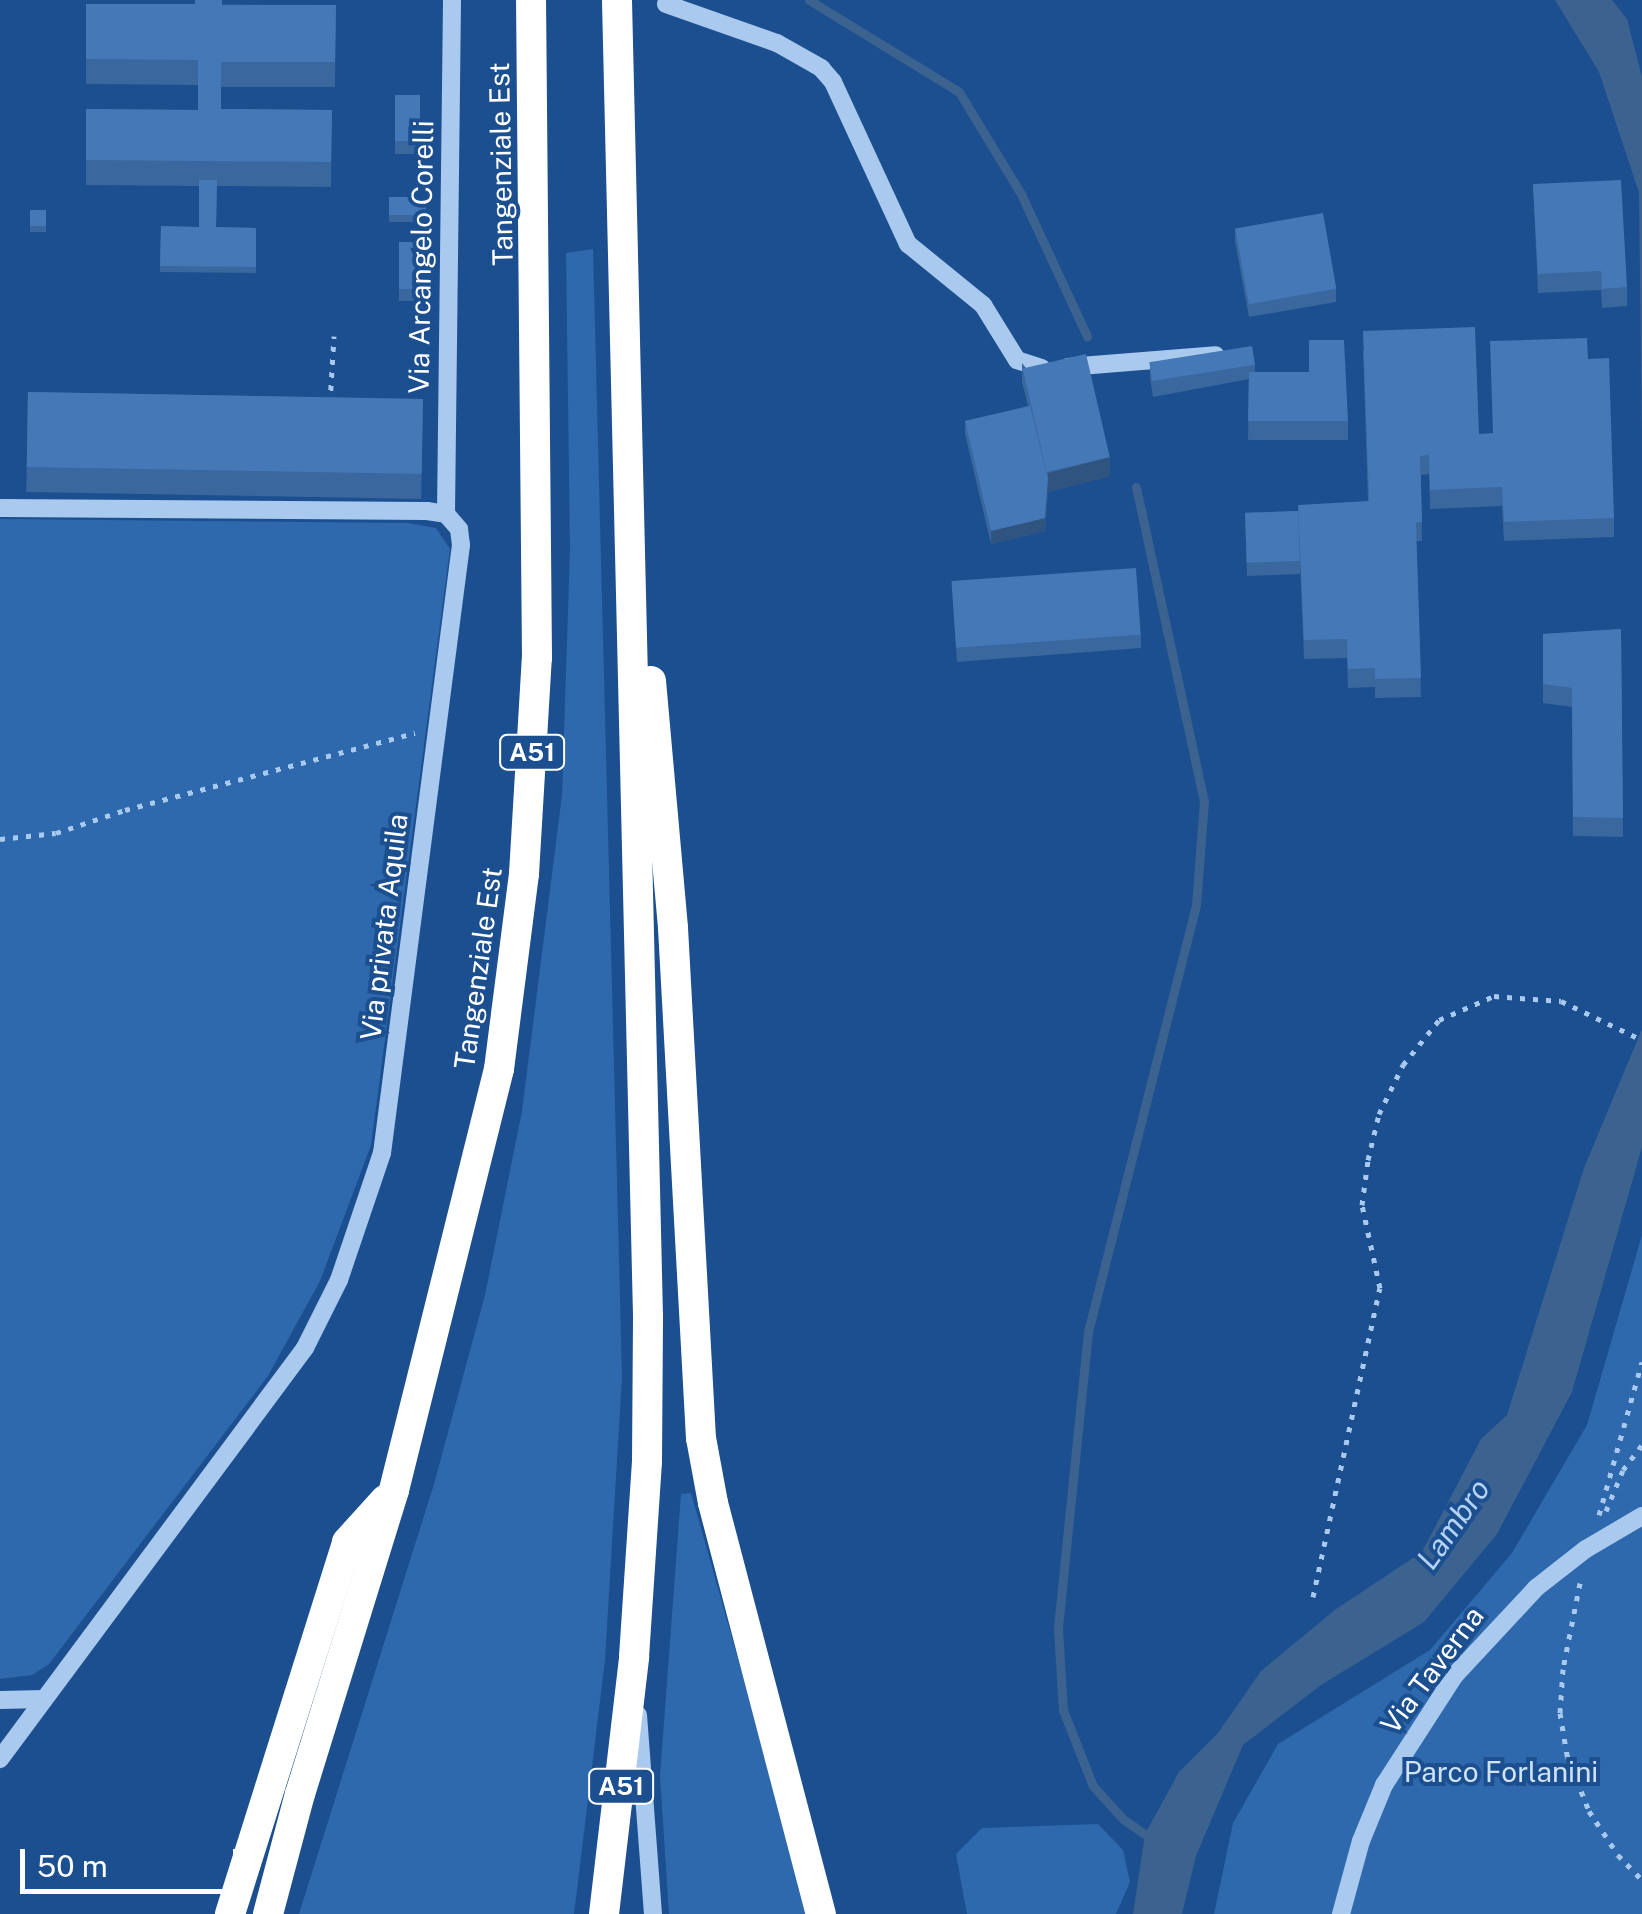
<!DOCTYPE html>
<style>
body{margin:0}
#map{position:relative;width:1642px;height:1914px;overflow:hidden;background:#1b4f8f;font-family:"Public Sans",sans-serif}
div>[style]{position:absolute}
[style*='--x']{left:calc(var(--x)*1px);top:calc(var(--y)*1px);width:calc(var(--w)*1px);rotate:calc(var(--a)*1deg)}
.green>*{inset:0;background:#2e69ad}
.water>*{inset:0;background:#3c6290}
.stream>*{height:9px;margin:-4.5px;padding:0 4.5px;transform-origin:4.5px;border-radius:4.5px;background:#3c6290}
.path>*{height:5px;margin-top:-2.5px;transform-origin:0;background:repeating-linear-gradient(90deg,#a9c9ee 0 5px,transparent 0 13px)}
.minor>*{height:18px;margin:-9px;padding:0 9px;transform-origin:9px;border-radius:9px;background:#a9c9ee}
.highway>*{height:30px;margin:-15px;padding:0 15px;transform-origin:15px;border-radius:15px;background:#fff}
.wall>*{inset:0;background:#3a679d;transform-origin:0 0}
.shaded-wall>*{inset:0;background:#305480}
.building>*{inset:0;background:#4478b7;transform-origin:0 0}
span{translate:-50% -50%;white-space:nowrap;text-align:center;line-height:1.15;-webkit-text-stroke:8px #1b4f8f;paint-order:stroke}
.shield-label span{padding:2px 8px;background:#1b4f8f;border:2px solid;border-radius:8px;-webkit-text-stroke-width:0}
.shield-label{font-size:25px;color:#fff;font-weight:700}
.street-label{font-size:28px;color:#fff}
.park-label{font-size:28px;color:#cfe3fa}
.water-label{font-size:30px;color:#b5d3f5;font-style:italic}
.scale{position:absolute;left:20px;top:1849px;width:218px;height:45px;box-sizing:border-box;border:5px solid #fff;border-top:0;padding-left:12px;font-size:30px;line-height:35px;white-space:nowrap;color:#fff;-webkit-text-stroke:8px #1b4f8f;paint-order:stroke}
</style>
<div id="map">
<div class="green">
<i style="clip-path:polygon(593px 249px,622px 1377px,605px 1660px,575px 1906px,574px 1914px,299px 1914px,434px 1484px,485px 1295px,522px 1111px,562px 795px,570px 549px,566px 253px)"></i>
<i style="clip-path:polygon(0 519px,408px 523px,436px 528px,450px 549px,371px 1145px,320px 1281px,268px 1376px,49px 1664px,32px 1675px,0 1679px)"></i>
<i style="clip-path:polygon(1642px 1235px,1642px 1914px,1214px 1914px,1233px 1823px,1278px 1744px,1430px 1650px,1512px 1553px,1587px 1425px)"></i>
<i style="clip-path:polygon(691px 1493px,749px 1698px,809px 1914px,669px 1914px,660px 1776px,681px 1494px)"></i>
<i style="clip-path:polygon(1098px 1824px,1123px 1850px,1130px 1882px,1116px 1914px,967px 1914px,956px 1854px,982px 1828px)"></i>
</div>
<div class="water">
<i style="clip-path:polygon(1555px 0,1612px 0,1627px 19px,1642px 77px,1642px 449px,1639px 193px,1599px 72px)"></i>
<i style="clip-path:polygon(1642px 1029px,1642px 1147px,1572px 1392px,1497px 1534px,1424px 1622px,1321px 1685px,1243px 1745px,1196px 1856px,1182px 1914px,1133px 1914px,1145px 1834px,1179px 1772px,1218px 1733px,1261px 1671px,1336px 1609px,1422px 1552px,1481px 1439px,1507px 1415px,1584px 1168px)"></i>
</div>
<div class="stream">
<i style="--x:809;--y:0;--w:176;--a:31.5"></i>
<i style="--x:959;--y:92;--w:119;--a:58.7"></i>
<i style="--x:1021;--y:194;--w:157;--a:65.1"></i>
<i style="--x:1136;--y:487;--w:321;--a:77.8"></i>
<i style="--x:1204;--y:801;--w:104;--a:94.4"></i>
<i style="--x:1196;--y:905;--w:440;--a:104.2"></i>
<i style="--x:1088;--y:1332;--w:299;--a:95.8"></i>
<i style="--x:1058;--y:1629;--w:81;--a:86.5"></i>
<i style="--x:1063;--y:1710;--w:82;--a:68.5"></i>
<i style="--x:1093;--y:1786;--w:45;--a:47.7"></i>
<i style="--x:1123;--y:1819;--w:35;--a:35"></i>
</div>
<div class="path">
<i style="--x:330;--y:403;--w:67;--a:-86.6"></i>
<i style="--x:0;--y:839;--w:56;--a:-6.1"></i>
<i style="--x:56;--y:833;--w:73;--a:-18.4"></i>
<i style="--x:125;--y:810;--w:300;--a:-14.9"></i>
<i style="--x:1606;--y:1511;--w:44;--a:-67.5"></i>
<i style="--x:1623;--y:1470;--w:31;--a:-53"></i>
<i style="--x:1599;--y:1515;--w:159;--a:-74.3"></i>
<i style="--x:1580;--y:1583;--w:88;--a:101.2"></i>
<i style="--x:1563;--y:1669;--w:44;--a:93.9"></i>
<i style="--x:1560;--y:1713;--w:43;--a:80.5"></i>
<i style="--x:1567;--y:1755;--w:60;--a:68.6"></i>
<i style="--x:1589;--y:1811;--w:53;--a:56.6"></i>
<i style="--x:1618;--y:1855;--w:35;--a:46"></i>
<i style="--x:1313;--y:1597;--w:316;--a:-77.8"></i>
<i style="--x:1380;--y:1288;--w:85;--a:-102.2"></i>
<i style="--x:1362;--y:1205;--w:45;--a:-82.4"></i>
<i style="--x:1368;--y:1160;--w:47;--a:-76.6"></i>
<i style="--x:1379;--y:1114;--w:55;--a:-63.9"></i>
<i style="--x:1403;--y:1065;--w:58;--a:-51.3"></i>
<i style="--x:1439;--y:1020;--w:60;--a:-23.6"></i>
<i style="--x:1494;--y:996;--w:67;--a:4.3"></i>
<i style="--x:1561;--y:1001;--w:90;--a:25.7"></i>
</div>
<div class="minor">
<i style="--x:666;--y:4;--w:118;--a:19.4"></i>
<i style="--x:777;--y:43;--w:51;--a:29.6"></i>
<i style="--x:821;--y:68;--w:18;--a:49"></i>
<i style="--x:833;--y:82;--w:179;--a:65.2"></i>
<i style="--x:908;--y:244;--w:97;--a:39.1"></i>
<i style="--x:983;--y:305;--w:65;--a:58.3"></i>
<i style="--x:1017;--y:360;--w:26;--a:18"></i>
<i style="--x:1068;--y:367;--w:148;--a:-4.6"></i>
<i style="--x:0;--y:508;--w:427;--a:0.4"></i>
<i style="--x:427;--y:511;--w:19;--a:9"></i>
<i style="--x:446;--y:514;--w:20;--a:49"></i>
<i style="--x:459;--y:529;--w:16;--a:83"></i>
<i style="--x:461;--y:545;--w:613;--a:97.4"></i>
<i style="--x:382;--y:1153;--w:134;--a:108.7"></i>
<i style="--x:339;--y:1280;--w:76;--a:116.6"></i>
<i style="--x:305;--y:1348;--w:512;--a:126.58"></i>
<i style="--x:446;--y:514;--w:514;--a:-89.33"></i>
<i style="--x:0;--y:1700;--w:44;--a:-1.3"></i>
<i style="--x:638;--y:1715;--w:200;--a:85.7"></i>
<i style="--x:1341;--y:1914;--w:76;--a:-74.7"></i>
<i style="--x:1361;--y:1841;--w:61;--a:-67.7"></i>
<i style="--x:1384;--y:1785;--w:131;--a:-57.2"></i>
<i style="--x:1455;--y:1675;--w:119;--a:-47"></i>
<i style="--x:1536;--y:1588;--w:63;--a:-38"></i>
<i style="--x:1586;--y:1549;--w:65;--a:-30.5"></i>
</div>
<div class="highway">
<i style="--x:651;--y:681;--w:248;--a:84.9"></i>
<i style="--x:673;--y:928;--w:511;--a:86.86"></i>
<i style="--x:701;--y:1438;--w:66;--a:79.5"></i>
<i style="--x:713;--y:1503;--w:425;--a:75.3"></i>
<i style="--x:230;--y:1914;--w:390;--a:-72.5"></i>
<i style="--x:347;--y:1542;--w:57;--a:-47.9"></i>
<i style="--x:268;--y:1914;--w:124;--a:-75.1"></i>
<i style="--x:300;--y:1794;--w:318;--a:-72.8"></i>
<i style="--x:394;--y:1490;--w:434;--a:-76"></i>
<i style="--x:499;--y:1069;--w:197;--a:-82.7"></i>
<i style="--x:524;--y:874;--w:216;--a:-86.6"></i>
<i style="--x:537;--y:658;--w:658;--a:-90.52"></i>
<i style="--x:604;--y:1914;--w:259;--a:-83.3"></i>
<i style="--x:634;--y:1657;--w:195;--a:-86.2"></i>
<i style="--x:647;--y:1462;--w:146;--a:-89.6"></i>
<i style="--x:648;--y:1316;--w:1316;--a:-91.35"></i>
</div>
<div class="wall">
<i style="clip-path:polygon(86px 4px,336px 5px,335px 87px,221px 87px,221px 109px,332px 110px,331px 187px,217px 186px,216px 227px,256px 228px,256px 273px,160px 272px,161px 226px,199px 227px,199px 186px,86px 185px,86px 109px,198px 110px,198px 85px,86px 84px)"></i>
<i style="clip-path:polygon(395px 95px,420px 108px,417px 154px,395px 154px)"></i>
<i style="clip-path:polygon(1533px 184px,1627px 287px,1627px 306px,1602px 308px,1601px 290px,1538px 293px)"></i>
<i style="left:389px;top:197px;width:37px;height:25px"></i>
<i style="left:30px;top:210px;width:16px;height:22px"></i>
<i style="clip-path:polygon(1235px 228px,1336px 289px,1336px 302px,1249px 317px,1235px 241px)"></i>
<i style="left:399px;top:242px;width:26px;height:59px"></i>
<i style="clip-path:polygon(1363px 350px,1479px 434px,1492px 434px,1588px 359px,1614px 518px,1614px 537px,1504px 541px,1502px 506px,1430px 509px,1429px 474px,1421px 475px,1422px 541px,1416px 541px,1421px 697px,1375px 698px,1375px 687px,1348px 688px,1347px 658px,1304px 659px,1300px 563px,1300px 574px,1247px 576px,1245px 513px,1298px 511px,1368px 501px)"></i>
<i style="clip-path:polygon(1022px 363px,1110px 476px,1048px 492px,1045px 531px,991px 544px,965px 434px,965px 421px,1028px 406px,1022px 382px)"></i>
<i style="clip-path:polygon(1150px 365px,1255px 365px,1255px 372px,1348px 421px,1348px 440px,1248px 440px,1249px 379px,1153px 397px,1150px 378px)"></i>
<i style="left:28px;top:392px;width:395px;height:100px;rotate:1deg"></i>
<i style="clip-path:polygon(952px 582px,1141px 635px,1141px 648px,957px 662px)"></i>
<i style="clip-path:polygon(1621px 629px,1623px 837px,1573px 836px,1572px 707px,1543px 703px,1543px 634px)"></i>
</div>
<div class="shaded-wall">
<i style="clip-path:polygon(1110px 457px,1110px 476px,1048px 492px,1045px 531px,991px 544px,991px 531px,1045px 518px,1048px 473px)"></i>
</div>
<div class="building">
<i style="clip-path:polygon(195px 0,222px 0,222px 5px,336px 5px,335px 62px,221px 62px,221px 109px,332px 110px,331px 162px,86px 160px,86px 109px,198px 110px,198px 60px,86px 59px,86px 4px,195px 4px)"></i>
<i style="left:395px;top:95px;width:25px;height:46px"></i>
<i style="clip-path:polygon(199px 180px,217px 180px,216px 227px,256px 228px,256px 267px,160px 266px,161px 226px,199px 227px)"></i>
<i style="clip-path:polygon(1621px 180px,1627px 287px,1602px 289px,1601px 271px,1538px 274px,1533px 184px)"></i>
<i style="left:389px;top:197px;width:37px;height:18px"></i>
<i style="left:30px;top:210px;width:16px;height:16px"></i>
<i style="left:1323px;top:213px;width:77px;height:89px;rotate:80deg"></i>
<i style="left:399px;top:242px;width:26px;height:47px"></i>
<i style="clip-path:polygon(1475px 327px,1479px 434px,1493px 433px,1490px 341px,1587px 338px,1588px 359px,1609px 358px,1614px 518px,1504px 522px,1502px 487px,1430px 490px,1429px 455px,1420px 456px,1422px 522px,1416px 522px,1421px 678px,1375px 679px,1375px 668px,1348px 669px,1347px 639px,1304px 640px,1298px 505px,1369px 501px,1363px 331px)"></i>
<i style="clip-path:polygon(1309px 340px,1344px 340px,1348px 421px,1248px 421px,1249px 372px,1309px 372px)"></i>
<i style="left:1252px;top:346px;width:19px;height:104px;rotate:81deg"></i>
<i style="left:1086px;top:354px;width:106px;height:65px;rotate:77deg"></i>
<i style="left:28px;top:392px;width:395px;height:75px;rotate:1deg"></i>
<i style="clip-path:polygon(1030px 406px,1048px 479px,1045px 518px,991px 531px,965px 421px)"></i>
<i style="left:1298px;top:511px;width:50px;height:53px;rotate:88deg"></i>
<i style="left:1136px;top:568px;width:67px;height:185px;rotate:86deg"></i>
<i style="clip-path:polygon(1621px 629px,1623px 818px,1573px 817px,1572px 688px,1543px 684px,1543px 634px)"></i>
</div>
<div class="shield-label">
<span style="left:532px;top:752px">A51</span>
<span style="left:621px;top:1786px">A51</span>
</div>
<div class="street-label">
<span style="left:501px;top:164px;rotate:-91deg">Tangenziale Est</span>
<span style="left:421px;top:257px;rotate:-89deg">Via Arcangelo Corelli</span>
<span style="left:384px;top:927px;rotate:-83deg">Via privata Aquila</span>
<span style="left:478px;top:968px;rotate:-82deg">Tangenziale Est</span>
<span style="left:1432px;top:1670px;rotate:-53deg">Via Taverna</span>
</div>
<div class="park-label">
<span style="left:1501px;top:1772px">Parco Forlanini</span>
</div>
<div class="water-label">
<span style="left:1453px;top:1524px;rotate:-55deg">Lambro</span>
</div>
<div class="scale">50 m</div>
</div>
